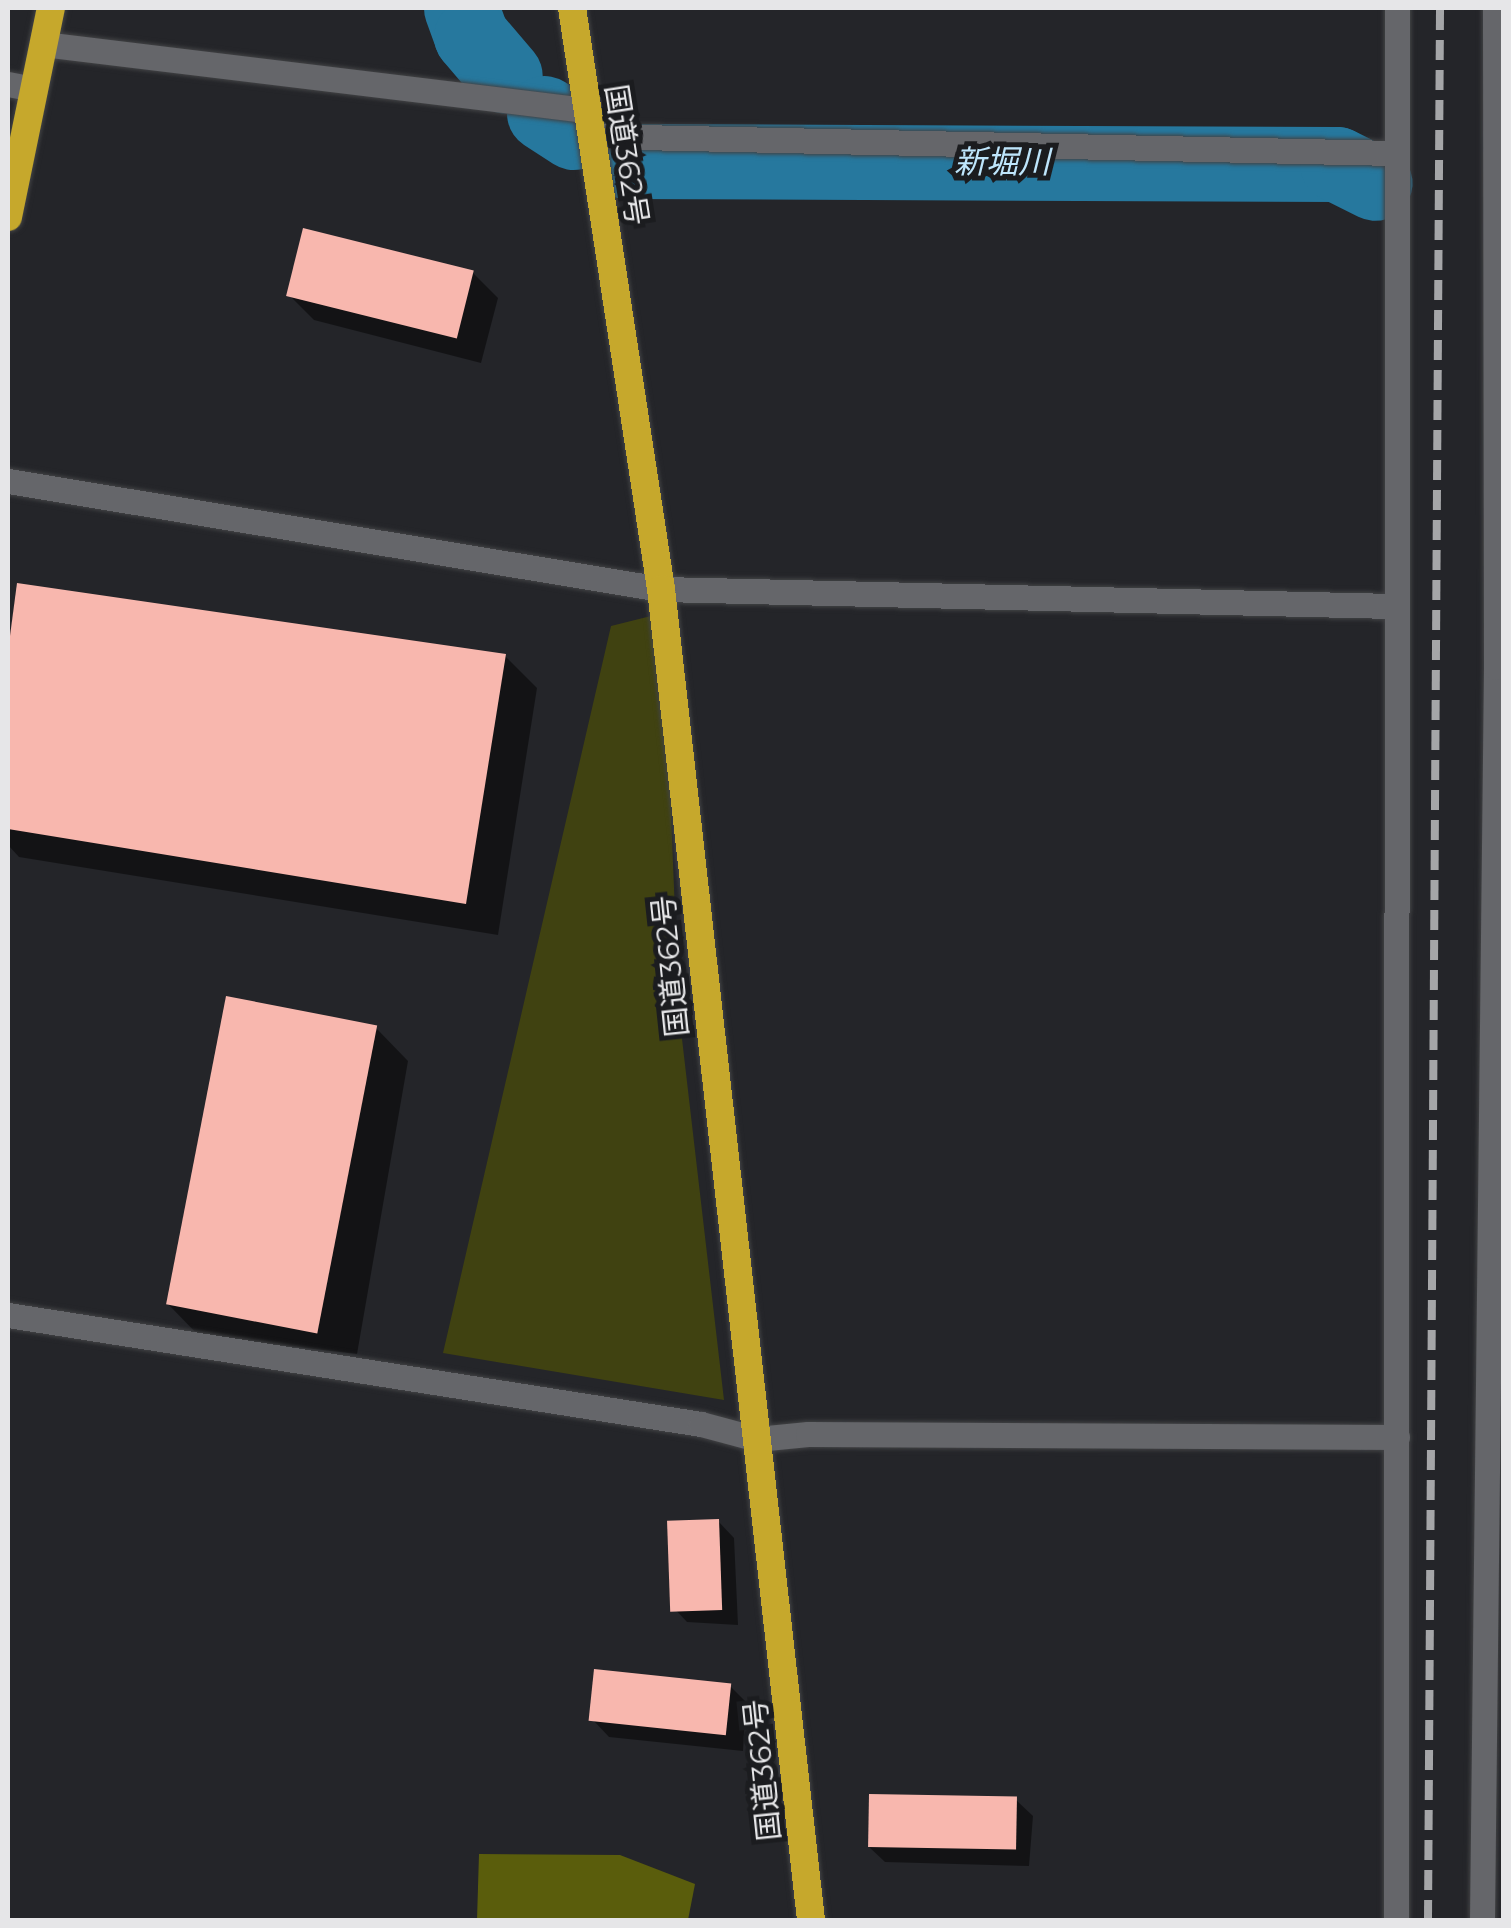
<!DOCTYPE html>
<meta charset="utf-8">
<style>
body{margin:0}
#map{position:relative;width:1511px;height:1928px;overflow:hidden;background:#242529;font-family:Montserrat,"Noto Sans JP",sans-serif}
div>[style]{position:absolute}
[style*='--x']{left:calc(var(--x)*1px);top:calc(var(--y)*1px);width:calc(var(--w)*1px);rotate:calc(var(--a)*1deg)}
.green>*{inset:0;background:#404211}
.forest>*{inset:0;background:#5a5d0c}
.shadow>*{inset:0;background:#0007}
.river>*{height:75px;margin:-37.5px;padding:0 37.5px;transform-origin:37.5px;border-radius:37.5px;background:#26789e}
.building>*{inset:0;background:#f8b7ae;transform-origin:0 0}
.roads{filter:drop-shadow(0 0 2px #424345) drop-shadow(0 0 2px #424345)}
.minor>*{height:25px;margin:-12.5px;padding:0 12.5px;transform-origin:12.5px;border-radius:12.5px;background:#65666a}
.tertiary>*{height:25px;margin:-12.5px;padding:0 12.5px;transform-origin:12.5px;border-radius:12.5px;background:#65666a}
.trunk>*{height:28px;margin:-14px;padding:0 14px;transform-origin:14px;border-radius:14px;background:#c6a82c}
.rail>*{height:8px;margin-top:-4px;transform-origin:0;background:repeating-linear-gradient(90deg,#a5a6a8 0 20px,transparent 0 30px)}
span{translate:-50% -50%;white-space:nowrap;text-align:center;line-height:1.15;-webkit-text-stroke:10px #1b1c1f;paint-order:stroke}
.street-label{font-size:30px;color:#e6e6e8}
.water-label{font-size:32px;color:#bee5fb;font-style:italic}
.frame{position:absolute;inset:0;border:10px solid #e6e6e8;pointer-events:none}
</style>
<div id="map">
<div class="green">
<i style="clip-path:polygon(663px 613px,679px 1013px,724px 1400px,443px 1353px,611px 626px)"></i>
</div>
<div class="forest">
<i style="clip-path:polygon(479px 1854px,620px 1855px,695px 1884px,688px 1920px,477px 1920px)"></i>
</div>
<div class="shadow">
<i style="clip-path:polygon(473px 273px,498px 298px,481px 363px,314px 320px,289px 295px)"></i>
<i style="clip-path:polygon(19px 586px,505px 656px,537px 688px,498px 935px,19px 857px,8px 845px,8px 670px)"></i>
<i style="clip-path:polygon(376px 1028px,408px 1061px,357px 1354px,199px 1336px,167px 1303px)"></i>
<i style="clip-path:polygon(718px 1521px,734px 1538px,738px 1625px,687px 1622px,671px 1605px)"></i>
<i style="clip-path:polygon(730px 1686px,746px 1702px,743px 1751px,609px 1737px,593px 1720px)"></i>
<i style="clip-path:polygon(1016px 1800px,1033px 1816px,1029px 1866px,885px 1862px,868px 1846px)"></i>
</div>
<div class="river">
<i style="--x:461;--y:8;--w:30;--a:70"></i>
<i style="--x:471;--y:36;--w:52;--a:49.6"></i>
<i style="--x:544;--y:113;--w:35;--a:33"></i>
<i style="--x:625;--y:161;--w:712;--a:0.24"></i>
<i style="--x:1337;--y:164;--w:42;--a:26.6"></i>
</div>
<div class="building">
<i style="left:303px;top:228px;width:176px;height:70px;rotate:14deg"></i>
<i style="clip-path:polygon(17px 583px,506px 654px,466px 904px,8px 829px,8px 651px)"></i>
<i style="left:226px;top:996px;width:154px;height:314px;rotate:11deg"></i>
<i style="left:719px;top:1519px;width:91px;height:52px;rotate:88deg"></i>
<i style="left:594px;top:1669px;width:138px;height:52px;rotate:6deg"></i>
<i style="left:869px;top:1794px;width:148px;height:53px;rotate:1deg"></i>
</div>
<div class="roads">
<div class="minor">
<i style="--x:43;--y:44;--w:546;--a:6.94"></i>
<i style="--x:8;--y:84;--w:26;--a:11"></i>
<i style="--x:590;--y:136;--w:807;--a:1.21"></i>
<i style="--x:8;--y:481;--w:662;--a:9.39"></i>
<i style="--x:661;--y:589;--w:731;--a:1.33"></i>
<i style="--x:757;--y:1439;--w:51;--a:-5.6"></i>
<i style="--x:808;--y:1434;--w:589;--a:0.29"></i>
<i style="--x:1396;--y:1920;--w:1912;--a:-89.97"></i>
<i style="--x:1482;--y:1920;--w:1253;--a:-89.36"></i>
<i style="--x:1496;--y:667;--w:659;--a:-90.09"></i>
</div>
<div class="tertiary">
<i style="--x:8;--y:1315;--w:702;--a:8.94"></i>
<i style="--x:701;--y:1424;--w:58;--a:15"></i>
</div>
<div class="trunk">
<i style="--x:572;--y:8;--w:588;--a:81.29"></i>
<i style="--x:661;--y:589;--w:1339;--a:83.57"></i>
<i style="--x:8;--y:217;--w:213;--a:-78.4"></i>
</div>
</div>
<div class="rail">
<i style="--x:1428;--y:1920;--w:1912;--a:-89.64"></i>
</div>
<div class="street-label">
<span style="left:626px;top:155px;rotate:81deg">国道362号</span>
<span style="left:671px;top:966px;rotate:-96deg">国道362号</span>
<span style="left:763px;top:1770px;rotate:-96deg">国道362号</span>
</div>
<div class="water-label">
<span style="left:1002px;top:162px">新堀川</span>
</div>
<div class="frame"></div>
</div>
